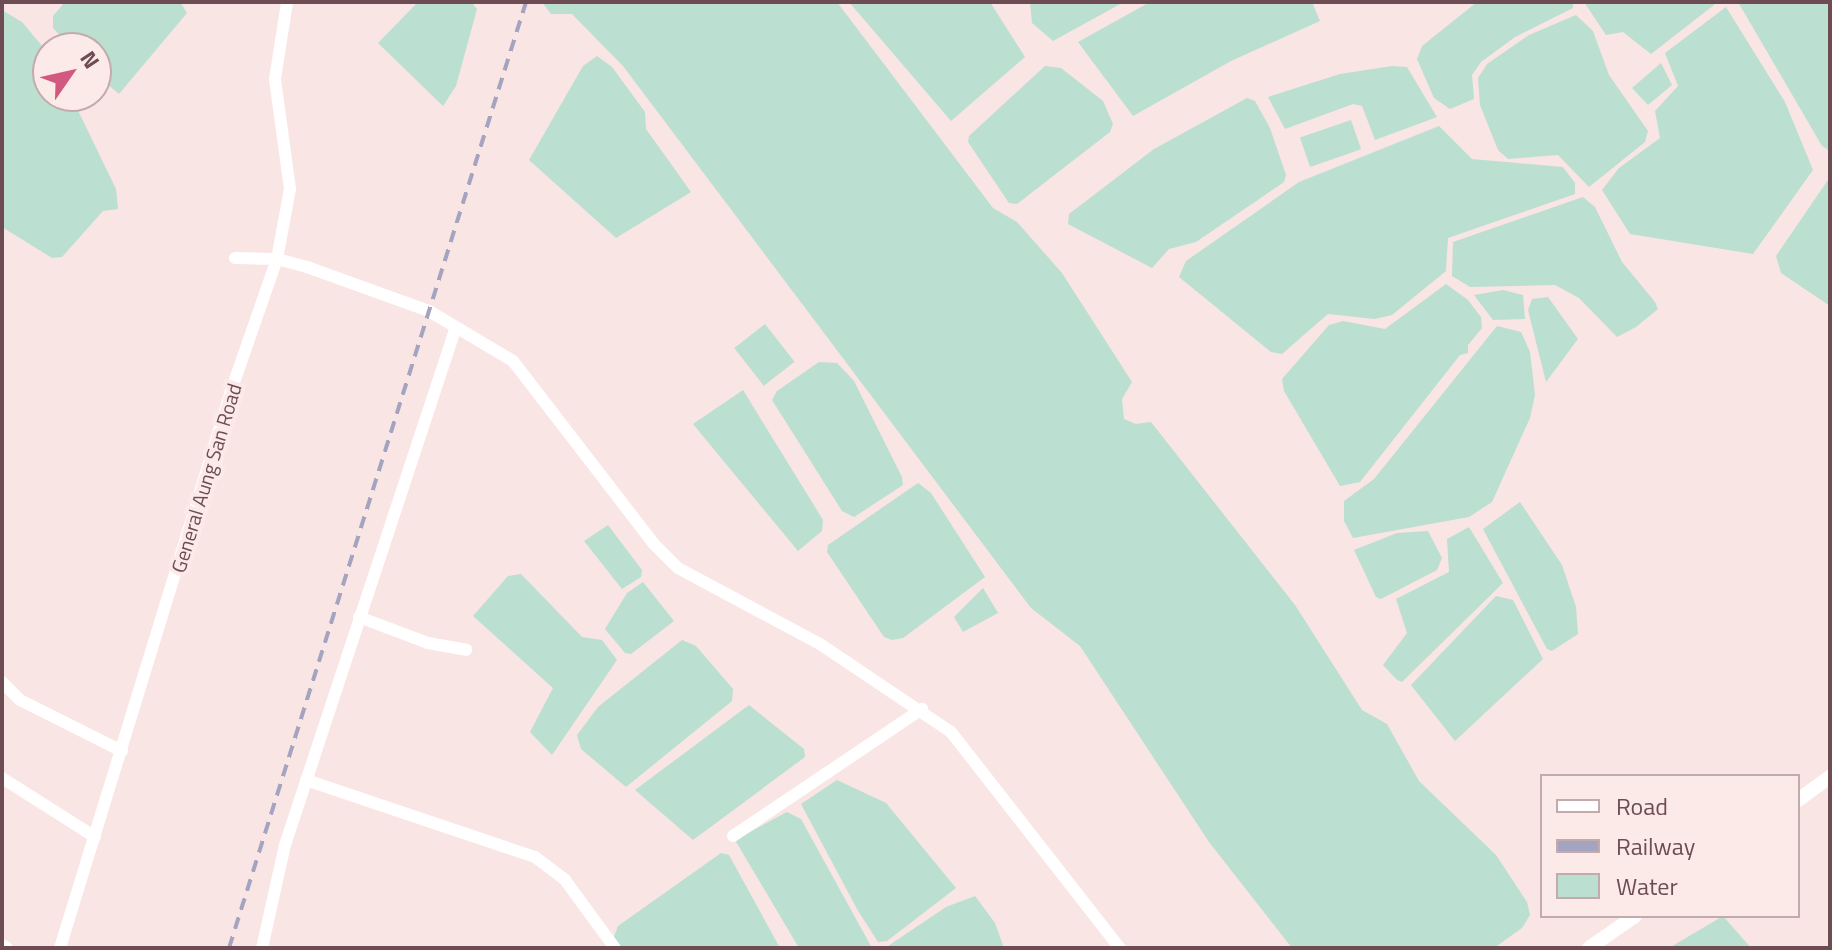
<!DOCTYPE html>
<style>
body{margin:0}
#map{position:relative;width:1832px;height:950px;overflow:hidden;background:#f9e5e4;font-family:"Titillium Web",sans-serif}
div>[style]{position:absolute}
[style*='--x']{left:calc(var(--x)*1px);top:calc(var(--y)*1px);width:calc(var(--w)*1px);rotate:calc(var(--a)*1deg)}
.water>*{inset:0;background:#bbdfd1;transform-origin:0 0}
.minor>*{height:12px;margin:-6px;padding:0 6px;transform-origin:6px;border-radius:6px;background:#fff}
.tertiary>*{height:14px;margin:-7px;padding:0 7px;transform-origin:7px;border-radius:7px;background:#fff}
.rail>*{height:4px;margin-top:-2px;transform-origin:0;background:repeating-linear-gradient(90deg,#a4a4c0 0 12px,transparent 0 20px)}
span{translate:-50% -50%;white-space:nowrap;text-align:center;line-height:1.15;-webkit-text-stroke:8px #fceae9;paint-order:stroke}
.street-label{font-size:20px;color:#6d4d53}
.frame{position:absolute;inset:0;border:4px solid #6d4d53;pointer-events:none}
.legend{position:absolute;left:1540px;top:774px;width:260px;height:144px;box-sizing:border-box;background:#fceae9;border:2px solid #c3abad;margin:0;padding:10px 14px;list-style:none;font-size:24px;color:#6d4d53}
.legend li{display:flex;align-items:center;gap:16px;height:40px}
.legend b{width:40px;border:2px solid #c3abad}
.north{position:absolute;left:32px;top:32px;width:80px;height:80px;box-sizing:border-box;background:#fceae9;border:2px solid #c3abad;border-radius:50%;rotate:56deg;font-size:22px;font-weight:700;line-height:32px;text-align:center;color:#6d4d53}
.north::after{content:'';display:block;margin:auto;width:28px;height:36px;background:#d3587f;clip-path:polygon(50% 0,100% 100%,50% 72%,0 100%)}
</style>
<div id="map">
<div class="water">
<i style="clip-path:polygon(65px 2px,180px 2px,187px 13px,119px 94px,96px 75px,96px 48px,71px 48px,53px 28px,53px 16px)"></i>
<i style="clip-path:polygon(418px 2px,471px 2px,477px 9px,456px 86px,443px 106px,378px 43px)"></i>
<i style="clip-path:polygon(542px 2px,837px 2px,993px 208px,1017px 222px,1062px 273px,1132px 382px,1122px 399px,1124px 419px,1136px 424px,1151px 422px,1295px 605px,1362px 710px,1387px 724px,1419px 781px,1496px 855px,1527px 902px,1530px 915px,1522px 928px,1494px 948px,1292px 948px,1209px 842px,1080px 646px,1031px 608px,623px 66px,572px 14px,551px 14px)"></i>
<i style="clip-path:polygon(849px 2px,990px 2px,1025px 57px,951px 121px)"></i>
<i style="clip-path:polygon(1030px 2px,1124px 2px,1053px 41px,1032px 23px)"></i>
<i style="clip-path:polygon(1150px 2px,1312px 2px,1320px 21px,1231px 61px,1133px 116px,1078px 42px)"></i>
<i style="clip-path:polygon(1477px 2px,1573px 2px,1573px 8px,1515px 37px,1481px 62px,1472px 75px,1474px 99px,1450px 109px,1434px 98px,1417px 59px,1422px 46px)"></i>
<i style="clip-path:polygon(1584px 2px,1713px 2px,1714px 5px,1651px 54px,1623px 32px,1606px 35px)"></i>
<i style="clip-path:polygon(1738px 2px,1830px 2px,1830px 151px,1822px 146px)"></i>
<i style="clip-path:polygon(1726px 7px,1785px 102px,1813px 170px,1753px 254px,1630px 234px,1602px 190px,1619px 168px,1660px 138px,1655px 111px,1678px 86px,1665px 53px)"></i>
<i style="clip-path:polygon(2px 10px,22px 22px,48px 53px,48px 96px,71px 96px,116px 189px,118px 209px,103px 211px,62px 257px,52px 258px,2px 227px)"></i>
<i style="clip-path:polygon(1576px 15px,1593px 31px,1609px 75px,1648px 131px,1645px 142px,1589px 187px,1558px 155px,1508px 159px,1498px 150px,1480px 105px,1478px 78px,1487px 64px,1529px 35px)"></i>
<i style="clip-path:polygon(597px 56px,612px 67px,645px 112px,646px 129px,691px 192px,616px 238px,529px 160px,583px 66px)"></i>
<i style="clip-path:polygon(1661px 63px,1672px 85px,1648px 105px,1632px 88px)"></i>
<i style="clip-path:polygon(1045px 66px,1061px 68px,1103px 101px,1113px 124px,1110px 132px,1017px 204px,1009px 203px,968px 142px,969px 136px)"></i>
<i style="clip-path:polygon(1392px 66px,1407px 67px,1437px 117px,1375px 140px,1362px 106px,1353px 104px,1285px 129px,1268px 97px,1340px 74px)"></i>
<i style="clip-path:polygon(1247px 98px,1255px 101px,1270px 128px,1286px 175px,1284px 182px,1196px 242px,1169px 249px,1152px 268px,1068px 224px,1069px 214px,1154px 149px)"></i>
<i style="left:1351px;top:120px;width:31px;height:54px;rotate:71deg"></i>
<i style="clip-path:polygon(1439px 126px,1472px 159px,1563px 167px,1575px 183px,1575px 194px,1448px 238px,1446px 271px,1392px 315px,1375px 319px,1328px 314px,1282px 354px,1271px 352px,1179px 277px,1186px 261px,1299px 182px)"></i>
<i style="clip-path:polygon(1830px 177px,1830px 306px,1781px 273px,1776px 256px)"></i>
<i style="clip-path:polygon(1583px 197px,1595px 207px,1622px 262px,1655px 302px,1658px 309px,1636px 327px,1617px 337px,1579px 298px,1555px 285px,1470px 287px,1452px 276px,1453px 242px)"></i>
<i style="clip-path:polygon(1446px 284px,1468px 300px,1481px 317px,1482px 328px,1468px 345px,1468px 353px,1460px 355px,1360px 482px,1340px 486px,1284px 391px,1282px 379px,1329px 325px,1343px 321px,1385px 329px)"></i>
<i style="clip-path:polygon(1503px 290px,1523px 295px,1525px 319px,1493px 320px,1474px 295px)"></i>
<i style="clip-path:polygon(1548px 297px,1578px 339px,1546px 382px,1528px 310px,1532px 299px)"></i>
<i style="left:765px;top:324px;width:48px;height:39px;rotate:52deg"></i>
<i style="clip-path:polygon(1497px 326px,1521px 332px,1530px 352px,1535px 395px,1530px 418px,1492px 502px,1469px 517px,1353px 538px,1344px 521px,1344px 501px,1374px 479px)"></i>
<i style="clip-path:polygon(819px 362px,837px 363px,854px 381px,902px 477px,903px 485px,854px 517px,842px 511px,772px 400px,777px 391px)"></i>
<i style="clip-path:polygon(743px 390px,823px 520px,822px 531px,798px 551px,693px 424px)"></i>
<i style="clip-path:polygon(918px 483px,931px 493px,985px 577px,903px 638px,892px 640px,884px 637px,827px 552px,828px 545px)"></i>
<i style="clip-path:polygon(1520px 502px,1562px 565px,1576px 607px,1578px 634px,1552px 651px,1547px 649px,1483px 529px)"></i>
<i style="clip-path:polygon(608px 525px,642px 570px,641px 577px,622px 589px,584px 541px)"></i>
<i style="clip-path:polygon(1469px 527px,1503px 583px,1402px 682px,1397px 680px,1383px 665px,1407px 633px,1396px 599px,1449px 572px,1447px 539px)"></i>
<i style="clip-path:polygon(1428px 531px,1442px 558px,1437px 570px,1381px 599px,1376px 597px,1354px 550px,1397px 533px)"></i>
<i style="clip-path:polygon(521px 574px,582px 637px,602px 640px,617px 660px,552px 755px,530px 732px,553px 688px,473px 616px,508px 576px)"></i>
<i style="clip-path:polygon(643px 582px,674px 621px,631px 654px,625px 653px,605px 629px,627px 593px)"></i>
<i style="clip-path:polygon(983px 588px,998px 613px,963px 632px,954px 617px)"></i>
<i style="clip-path:polygon(1496px 596px,1513px 600px,1543px 659px,1455px 741px,1411px 685px)"></i>
<i style="clip-path:polygon(682px 640px,696px 646px,733px 689px,732px 701px,626px 787px,581px 749px,577px 735px,598px 707px)"></i>
<i style="clip-path:polygon(749px 705px,804px 749px,805px 757px,693px 840px,635px 790px)"></i>
<i style="clip-path:polygon(837px 780px,886px 803px,956px 888px,887px 941px,878px 942px,857px 909px,801px 804px)"></i>
<i style="clip-path:polygon(787px 812px,801px 819px,872px 948px,799px 948px,735px 840px)"></i>
<i style="clip-path:polygon(721px 853px,729px 855px,780px 948px,620px 948px,613px 939px,618px 926px)"></i>
<i style="clip-path:polygon(975px 896px,995px 923px,1004px 948px,885px 948px,946px 907px)"></i>
<i style="clip-path:polygon(1723px 916px,1751px 948px,1669px 948px)"></i>
</div>
<div class="minor">
<i style="--x:235;--y:258;--w:42;--a:1.4"></i>
<i style="--x:277;--y:259;--w:31;--a:15"></i>
<i style="--x:307;--y:267;--w:130;--a:19.8"></i>
<i style="--x:429;--y:311;--w:98;--a:30.8"></i>
<i style="--x:513;--y:361;--w:230;--a:52.4"></i>
<i style="--x:653;--y:543;--w:35;--a:45"></i>
<i style="--x:678;--y:568;--w:161;--a:28.2"></i>
<i style="--x:820;--y:644;--w:158;--a:33.9"></i>
<i style="--x:951;--y:732;--w:274;--a:52"></i>
<i style="--x:359;--y:617;--w:74;--a:20.6"></i>
<i style="--x:428;--y:643;--w:39;--a:10"></i>
<i style="--x:2;--y:682;--w:25;--a:45"></i>
<i style="--x:20;--y:700;--w:114;--a:26.6"></i>
<i style="--x:2;--y:778;--w:110;--a:32.4"></i>
<i style="--x:306;--y:780;--w:242;--a:18.6"></i>
<i style="--x:535;--y:857;--w:38;--a:37"></i>
<i style="--x:565;--y:880;--w:84;--a:53.7"></i>
<i style="--x:733;--y:836;--w:228;--a:-33.9"></i>
<i style="--x:2;--y:945;--w:6;--a:31"></i>
<i style="--x:60;--y:948;--w:583;--a:-72.93"></i>
<i style="--x:231;--y:391;--w:140;--a:-70.8"></i>
<i style="--x:277;--y:259;--w:71;--a:-79.5"></i>
<i style="--x:290;--y:189;--w:111;--a:-97.8"></i>
<i style="--x:275;--y:79;--w:78;--a:-81.1"></i>
<i style="--x:262;--y:948;--w:106;--a:-77.4"></i>
<i style="--x:285;--y:845;--w:545;--a:-71.73"></i>
</div>
<div class="tertiary">
<i style="--x:1798;--y:800;--w:39;--a:-36"></i>
<i style="--x:1589;--y:948;--w:56;--a:-34.8"></i>
</div>
<div class="rail">
<i style="--x:229;--y:948;--w:992;--a:-72.57"></i>
</div>
<div class="street-label">
<span style="left:206px;top:478px;rotate:-73deg">General Aung San Road</span>
</div>
<div class="frame"></div>
<ul class="legend">
<li><b style="height:10px;background:#fff"></b>Road</li>
<li><b style="height:10px;background:#a4a4c0"></b>Railway</li>
<li><b style="height:22px;background:#bbdfd1"></b>Water</li>
</ul>
<div class="north">N</div>
</div>
